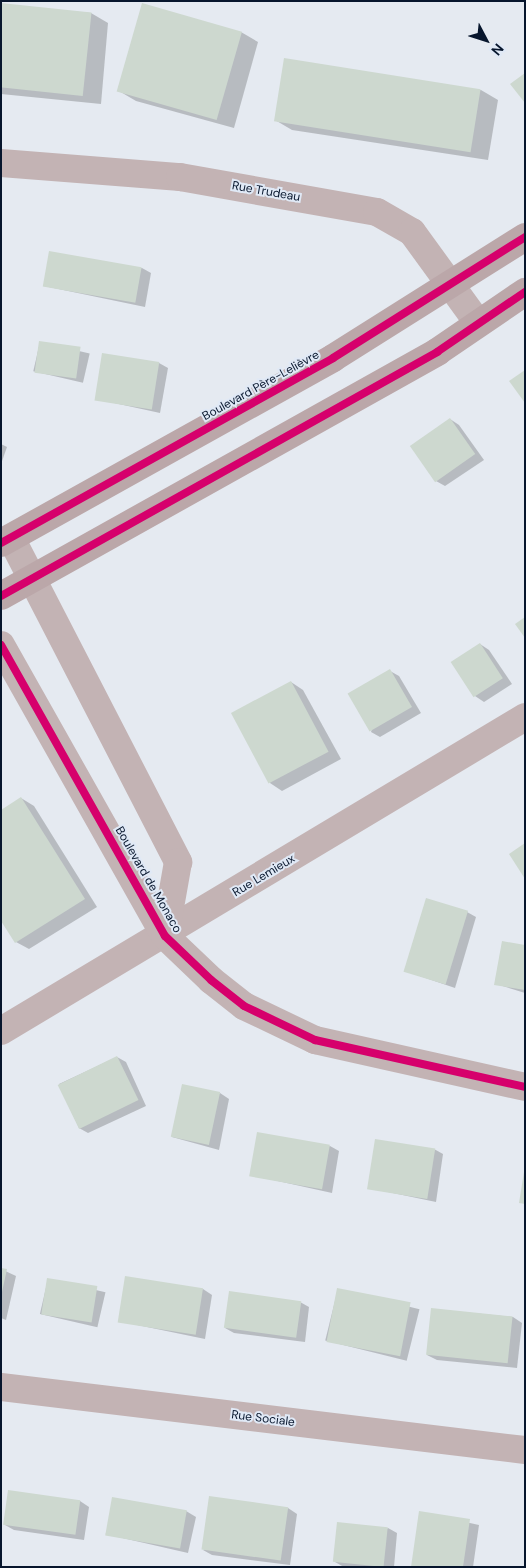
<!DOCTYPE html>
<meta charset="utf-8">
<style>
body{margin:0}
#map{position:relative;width:526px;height:1568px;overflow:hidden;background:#e5eaf1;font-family:"DM Sans",sans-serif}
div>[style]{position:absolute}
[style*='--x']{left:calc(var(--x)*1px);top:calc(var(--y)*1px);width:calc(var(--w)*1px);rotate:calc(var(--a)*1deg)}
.shadow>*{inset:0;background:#0003;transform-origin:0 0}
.building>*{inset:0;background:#cdd8cf;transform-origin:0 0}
.minor>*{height:28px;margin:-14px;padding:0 14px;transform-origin:14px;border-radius:14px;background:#c3b3b4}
.tertiary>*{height:28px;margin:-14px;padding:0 14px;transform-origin:14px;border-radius:14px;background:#c3b3b4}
.secondary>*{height:28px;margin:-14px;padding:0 14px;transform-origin:14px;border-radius:14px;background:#bba7a9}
.cycleway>*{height:8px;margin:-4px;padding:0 4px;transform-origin:4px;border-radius:4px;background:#d6006c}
span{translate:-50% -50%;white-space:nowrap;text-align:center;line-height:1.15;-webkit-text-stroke:4px #e0e9f6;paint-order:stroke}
.street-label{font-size:12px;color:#07162d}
.frame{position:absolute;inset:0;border:2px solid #07162d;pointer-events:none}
.north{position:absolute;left:461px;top:15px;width:50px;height:50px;-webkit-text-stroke:4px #e0e9f6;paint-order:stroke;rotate:130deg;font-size:14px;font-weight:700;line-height:20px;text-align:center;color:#07162d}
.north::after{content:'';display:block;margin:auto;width:18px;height:22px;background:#07162d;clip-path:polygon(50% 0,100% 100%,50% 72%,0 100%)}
</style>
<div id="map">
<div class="shadow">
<i style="clip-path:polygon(1px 5px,91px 13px,108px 23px,101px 104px,1px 94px)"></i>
<i style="clip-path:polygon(241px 32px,258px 42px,234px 128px,136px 101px,119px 91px)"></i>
<i style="clip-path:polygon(481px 90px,498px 100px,488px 160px,292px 130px,275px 120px)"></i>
<i style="clip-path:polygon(142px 268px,151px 273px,145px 307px,44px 286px)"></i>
<i style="left:40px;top:342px;width:51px;height:30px;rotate:13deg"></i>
<i style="clip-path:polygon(159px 363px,168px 368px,160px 413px,96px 399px)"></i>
<i style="clip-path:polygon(450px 419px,459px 425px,484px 460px,445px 486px,436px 481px)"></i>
<i style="clip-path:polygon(1px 444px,7px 447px,1px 464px)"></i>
<i style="clip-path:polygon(480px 644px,489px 650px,512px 684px,484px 702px,475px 696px,453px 663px)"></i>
<i style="clip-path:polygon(390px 671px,399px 676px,421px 713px,380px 737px,371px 732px)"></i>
<i style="clip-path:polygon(291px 682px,303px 690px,341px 759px,282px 791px,270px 783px)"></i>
<i style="clip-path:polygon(21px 798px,34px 806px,97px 907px,29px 949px,16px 942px)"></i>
<i style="clip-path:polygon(467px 912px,476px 917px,455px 988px,405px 971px)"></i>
<i style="clip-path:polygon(525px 947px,525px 993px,496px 984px)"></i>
<i style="clip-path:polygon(117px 1057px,126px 1062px,146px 1106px,88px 1133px,79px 1128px,59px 1084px)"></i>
<i style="clip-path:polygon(220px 1093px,229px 1099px,219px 1150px,172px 1137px)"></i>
<i style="clip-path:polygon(330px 1146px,339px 1151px,332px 1193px,251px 1175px)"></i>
<i style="clip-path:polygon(434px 1149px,443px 1154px,436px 1202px,369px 1188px)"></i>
<i style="clip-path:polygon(1px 1269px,16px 1276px,6px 1320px,1px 1318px)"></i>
<i style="left:48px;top:1279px;width:59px;height:36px;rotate:13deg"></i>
<i style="clip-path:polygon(203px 1289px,212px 1295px,205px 1339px,118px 1321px)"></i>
<i style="left:338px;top:1289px;width:84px;height:53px;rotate:14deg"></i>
<i style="clip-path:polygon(300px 1302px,309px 1307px,305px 1342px,234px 1333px,225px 1328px)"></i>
<i style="clip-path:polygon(432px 1309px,513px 1317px,522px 1323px,517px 1368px,437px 1360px,427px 1355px)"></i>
<i style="clip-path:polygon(9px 1492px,80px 1501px,89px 1507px,84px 1540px,14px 1530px,5px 1525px)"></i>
<i style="clip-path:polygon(288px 1508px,297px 1514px,290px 1565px,212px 1555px,203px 1550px)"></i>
<i style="clip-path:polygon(186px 1511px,196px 1517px,188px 1553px,105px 1534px)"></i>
<i style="clip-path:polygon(420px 1512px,479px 1525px,473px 1567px,412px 1567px)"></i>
<i style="clip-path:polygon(388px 1528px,397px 1533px,394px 1567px,344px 1567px,335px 1562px)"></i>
</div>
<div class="building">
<i style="left:1px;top:3px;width:91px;height:84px;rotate:6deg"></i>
<i style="left:142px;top:3px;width:104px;height:92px;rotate:16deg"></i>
<i style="left:284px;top:58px;width:199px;height:64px;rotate:9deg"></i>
<i style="clip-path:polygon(525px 73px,525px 103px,510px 84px)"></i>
<i style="left:49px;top:251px;width:94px;height:36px;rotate:10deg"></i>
<i style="left:39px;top:341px;width:42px;height:32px;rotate:8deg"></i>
<i style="left:102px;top:353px;width:58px;height:48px;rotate:9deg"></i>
<i style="clip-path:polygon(525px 370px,525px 403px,509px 381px)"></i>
<i style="left:450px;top:418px;width:44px;height:49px;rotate:55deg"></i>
<i style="clip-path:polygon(525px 617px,525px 638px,515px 624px)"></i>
<i style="left:480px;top:643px;width:42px;height:35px;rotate:57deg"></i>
<i style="left:390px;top:669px;width:44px;height:49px;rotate:60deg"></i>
<i style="left:291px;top:681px;width:80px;height:68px;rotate:62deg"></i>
<i style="clip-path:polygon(21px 797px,85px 899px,15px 943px,1px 921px,1px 810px)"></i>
<i style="clip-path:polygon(525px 843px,525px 879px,509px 854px)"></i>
<i style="left:426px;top:898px;width:44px;height:77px;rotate:17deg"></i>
<i style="clip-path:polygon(502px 941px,525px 945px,525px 990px,494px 985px)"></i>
<i style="left:117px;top:1056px;width:49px;height:66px;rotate:64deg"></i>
<i style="left:182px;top:1084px;width:39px;height:54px;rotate:12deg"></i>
<i style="left:257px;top:1132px;width:74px;height:45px;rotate:10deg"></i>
<i style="left:375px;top:1139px;width:61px;height:51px;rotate:9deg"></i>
<i style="clip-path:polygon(524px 1172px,525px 1172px,525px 1204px,519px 1203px)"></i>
<i style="clip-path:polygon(1px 1268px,7px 1269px,2px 1292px,1px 1292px)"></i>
<i style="left:125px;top:1276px;width:79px;height:47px;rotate:9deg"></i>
<i style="left:47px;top:1278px;width:51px;height:37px;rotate:9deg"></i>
<i style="left:337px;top:1288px;width:75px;height:55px;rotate:11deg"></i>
<i style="left:229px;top:1291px;width:73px;height:37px;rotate:8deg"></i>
<i style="left:431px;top:1308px;width:82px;height:47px;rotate:6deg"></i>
<i style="left:8px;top:1490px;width:73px;height:35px;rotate:8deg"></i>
<i style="left:209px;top:1496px;width:80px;height:54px;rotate:8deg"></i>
<i style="left:112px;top:1497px;width:76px;height:39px;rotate:10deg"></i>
<i style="clip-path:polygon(419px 1511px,470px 1519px,463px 1567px,411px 1567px)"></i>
<i style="left:337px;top:1522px;width:51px;height:40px;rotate:6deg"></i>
</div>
<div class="minor">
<i style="--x:1;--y:163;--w:180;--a:4.5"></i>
<i style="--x:180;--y:177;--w:200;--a:10.1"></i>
<i style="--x:377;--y:212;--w:40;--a:29.7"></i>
<i style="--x:412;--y:232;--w:112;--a:54"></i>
<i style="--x:1;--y:1031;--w:611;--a:-30.93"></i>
<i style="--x:1;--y:1387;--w:528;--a:6.86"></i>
</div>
<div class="tertiary">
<i style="--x:11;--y:538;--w:365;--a:62.7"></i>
<i style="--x:178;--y:862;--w:75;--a:100"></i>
<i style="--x:1;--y:645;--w:334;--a:60.6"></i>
<i style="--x:165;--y:936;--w:64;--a:43.7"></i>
<i style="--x:211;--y:980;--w:42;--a:38.2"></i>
<i style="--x:244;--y:1006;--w:79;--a:25.6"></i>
<i style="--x:315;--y:1040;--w:215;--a:12.6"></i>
</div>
<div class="secondary">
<i style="--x:1;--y:543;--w:380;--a:-29.1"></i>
<i style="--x:333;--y:358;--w:227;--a:-32.2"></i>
<i style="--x:1;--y:596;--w:500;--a:-29.2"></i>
<i style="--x:437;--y:352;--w:107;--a:-34.3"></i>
</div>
<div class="cycleway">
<i style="--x:1;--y:543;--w:380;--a:-29.1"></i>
<i style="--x:333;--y:358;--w:227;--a:-32.2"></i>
<i style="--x:1;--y:596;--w:500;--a:-29.2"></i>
<i style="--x:437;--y:352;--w:107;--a:-34.3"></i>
<i style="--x:1;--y:645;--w:334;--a:60.6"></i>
<i style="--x:165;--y:936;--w:64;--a:43.7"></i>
<i style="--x:211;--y:980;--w:42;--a:38.2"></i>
<i style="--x:244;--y:1006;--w:79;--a:25.6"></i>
<i style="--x:315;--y:1040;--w:215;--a:12.6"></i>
</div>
<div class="street-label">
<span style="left:266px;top:192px;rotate:10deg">Rue Trudeau</span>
<span style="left:261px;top:386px;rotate:-29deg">Boulevard Père-Lelièvre</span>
<span style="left:264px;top:876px;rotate:-31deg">Rue Lemieux</span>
<span style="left:148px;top:880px;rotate:60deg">Boulevard de Monaco</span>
<span style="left:263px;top:1419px;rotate:7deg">Rue Sociale</span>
</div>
<div class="frame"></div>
<div class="north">N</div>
</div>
